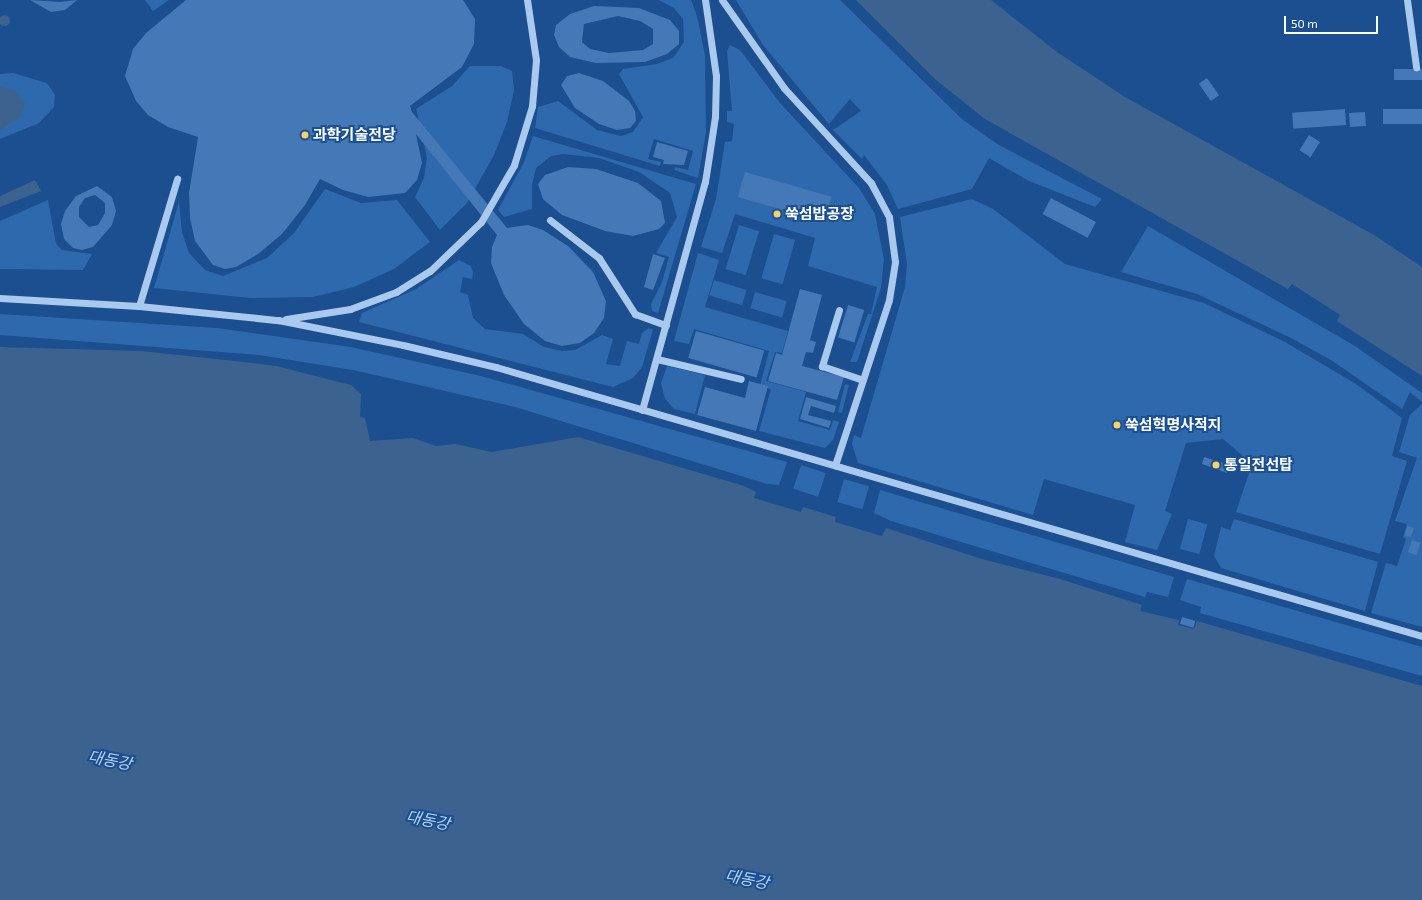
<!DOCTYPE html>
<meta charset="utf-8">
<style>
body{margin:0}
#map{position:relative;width:1422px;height:900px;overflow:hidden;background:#1b4f8f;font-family:"Exo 2","Noto Sans KR",sans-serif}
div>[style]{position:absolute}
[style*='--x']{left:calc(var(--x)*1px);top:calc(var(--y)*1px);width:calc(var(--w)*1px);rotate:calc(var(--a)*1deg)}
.green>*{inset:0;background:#2e69ad;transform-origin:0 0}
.water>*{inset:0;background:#3c6290}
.round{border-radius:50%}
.building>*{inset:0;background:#4478b7;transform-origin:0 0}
.minor>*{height:7px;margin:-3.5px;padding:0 3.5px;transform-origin:3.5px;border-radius:3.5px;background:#a9c9ee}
.dots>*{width:11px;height:11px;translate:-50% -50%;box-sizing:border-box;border:2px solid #1b4f8f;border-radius:50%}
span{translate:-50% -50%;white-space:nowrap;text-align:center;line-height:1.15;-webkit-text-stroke:4px #1b4f8f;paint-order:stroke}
.poi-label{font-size:15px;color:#fff;font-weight:700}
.left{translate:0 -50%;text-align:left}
.water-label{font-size:16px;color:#b5d3f5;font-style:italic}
.scale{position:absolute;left:1284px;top:16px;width:94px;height:18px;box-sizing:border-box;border:2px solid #fff;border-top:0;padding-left:5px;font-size:12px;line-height:14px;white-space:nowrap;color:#fff;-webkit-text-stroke:3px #1b4f8f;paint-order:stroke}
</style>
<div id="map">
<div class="green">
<i style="clip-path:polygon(145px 0,169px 0,153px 11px)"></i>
<i style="clip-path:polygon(659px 0,691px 0,697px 16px,705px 55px,706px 132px,698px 178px,674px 170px,675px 167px,688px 170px,693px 151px,654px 139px,648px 159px,661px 162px,660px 166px,535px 128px,538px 107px,558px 101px,597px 130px,621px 136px,633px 132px,643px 117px,619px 74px,623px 69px,657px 64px,673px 58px,684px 42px,683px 19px,674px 8px)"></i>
<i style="clip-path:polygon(736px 0,840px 0,962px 119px,997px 144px,1102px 199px,1095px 207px,1029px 181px,989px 158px,972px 189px,898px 209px,887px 185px,864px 155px,862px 159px,833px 130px,861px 111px,850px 99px,829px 124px,763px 45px)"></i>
<i style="clip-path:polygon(730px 45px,740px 50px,780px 103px,859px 188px,875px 214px,884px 259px,881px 288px,857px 362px,850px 362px,868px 314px,871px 314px,877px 287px,808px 266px,815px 238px,735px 214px,722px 253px,701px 247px,716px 199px,725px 142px,732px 141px,734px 124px,727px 122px,727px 111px,732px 111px,727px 51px)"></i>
<i style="clip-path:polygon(470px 66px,501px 66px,512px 71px,514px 90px,507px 122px,494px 155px,467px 203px,440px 230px,415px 197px,424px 178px,427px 157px,416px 109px,452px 86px)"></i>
<i style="clip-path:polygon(13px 73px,47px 83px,55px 95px,54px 107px,39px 123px,0 139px,0 74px)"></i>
<i style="clip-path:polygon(533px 136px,696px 184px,658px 313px,652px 311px,651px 304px,662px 282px,669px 257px,656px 253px,677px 217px,670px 193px,639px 172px,599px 158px,563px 154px,551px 156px,536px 168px,532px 185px,532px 209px,504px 217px,498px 210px,524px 162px)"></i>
<i style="clip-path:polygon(325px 189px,361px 203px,397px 200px,430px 242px,394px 269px,354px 287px,313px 297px,250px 298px,154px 288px,179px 202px,182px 232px,189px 253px,205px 270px,223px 276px,267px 258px,294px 233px)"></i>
<i style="clip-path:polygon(972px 199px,993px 209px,1065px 264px,1204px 303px,1285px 342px,1356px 384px,1402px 418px,1392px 456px,1407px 461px,1380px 554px,1236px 512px,1252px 464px,1223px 439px,1186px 443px,1165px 511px,1172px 514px,1157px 550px,1125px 542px,1135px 505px,1044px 479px,1033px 515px,858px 463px,852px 444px,854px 435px,861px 438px,905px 287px,907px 264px,900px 217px)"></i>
<i style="clip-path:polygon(48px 200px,56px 244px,62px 250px,92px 254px,83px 270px,0 269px,0 221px)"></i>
<i style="left:739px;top:225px;width:21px;height:46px;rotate:17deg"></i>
<i style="clip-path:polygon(1148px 226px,1355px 346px,1422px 393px,1422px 402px,1410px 392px,1402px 409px,1331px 360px,1291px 338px,1197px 294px,1121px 272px)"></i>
<i style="left:774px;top:234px;width:22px;height:46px;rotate:16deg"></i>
<i style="clip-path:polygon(698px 253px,719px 260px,705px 307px,788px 331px,782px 353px,775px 352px,766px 381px,806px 392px,798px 421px,830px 430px,833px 420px,839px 422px,833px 440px,825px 448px,759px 431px,771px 389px,760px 386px,769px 351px,694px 329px,689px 344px,674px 341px)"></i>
<i style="clip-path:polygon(459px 260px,471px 266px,473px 273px,472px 279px,463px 277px,460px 292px,468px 295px,473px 318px,485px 329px,523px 334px,544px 347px,562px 351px,575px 350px,602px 335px,613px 339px,606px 364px,620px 366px,627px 341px,639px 344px,642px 333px,649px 328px,653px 330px,642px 367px,633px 378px,613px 387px,359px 322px,362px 313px,416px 289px)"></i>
<i style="left:714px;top:280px;width:34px;height:16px;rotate:17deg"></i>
<i style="left:755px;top:292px;width:33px;height:17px;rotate:16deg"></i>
<i style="clip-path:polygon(0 314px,217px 328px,351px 347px,481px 376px,787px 462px,779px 485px,767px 484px,515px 407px,353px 370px,259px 355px,0 335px)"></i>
<i style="clip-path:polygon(667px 366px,705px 375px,695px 414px,674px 409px,665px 399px,661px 383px)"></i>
<i style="left:845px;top:384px;width:4px;height:29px;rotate:14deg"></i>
<i style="clip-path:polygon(1422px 404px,1422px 627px,1371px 613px,1386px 563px,1397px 566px,1406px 539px,1403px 537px,1407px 524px,1395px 521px,1417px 458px,1399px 452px,1410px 415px)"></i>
<i style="left:801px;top:465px;width:26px;height:25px;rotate:18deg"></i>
<i style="left:844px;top:479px;width:26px;height:24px;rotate:16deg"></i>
<i style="clip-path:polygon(880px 490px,1174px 577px,1168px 597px,1147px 592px,1145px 597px,891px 521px,874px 513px)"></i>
<i style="left:1188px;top:519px;width:20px;height:31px;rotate:15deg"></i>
<i style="clip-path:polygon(1234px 519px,1378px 562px,1365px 611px,1221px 568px,1214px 556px,1221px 527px,1230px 530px)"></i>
<i style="clip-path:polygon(1187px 579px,1422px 647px,1422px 676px,1200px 613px,1201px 607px,1180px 600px)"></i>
</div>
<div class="water">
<i style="clip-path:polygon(856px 0,991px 0,1057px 52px,1125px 97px,1374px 235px,1422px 267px,1422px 376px,1337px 321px,1340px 315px,1292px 284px,1288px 289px,985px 119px,936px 80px)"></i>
<i class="round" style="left:-1.5px;top:14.5px;width:11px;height:11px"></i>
<i style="clip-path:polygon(0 86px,15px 91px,25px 103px,21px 117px,0 130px)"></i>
<i style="clip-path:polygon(35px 180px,41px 191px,0 207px,0 196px)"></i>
<i style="clip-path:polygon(0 347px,141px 351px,235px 361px,276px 366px,351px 385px,361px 394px,360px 417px,365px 418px,370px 441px,413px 438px,436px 446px,455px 444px,492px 452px,578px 437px,744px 486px,756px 492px,754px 498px,801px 512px,803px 507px,836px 517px,835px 522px,882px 536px,886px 528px,982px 559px,1060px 579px,1142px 605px,1140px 611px,1179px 620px,1178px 625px,1194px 629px,1197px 621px,1422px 686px,1422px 900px,0 900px)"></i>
</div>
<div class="building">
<i style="clip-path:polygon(30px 0,60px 2px,77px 0,65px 10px,51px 12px)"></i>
<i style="clip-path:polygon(186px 0,463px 0,475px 19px,474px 44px,462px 67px,410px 106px,412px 112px,507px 228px,528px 225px,543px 230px,568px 246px,593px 272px,606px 301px,604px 318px,594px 333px,580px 343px,562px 346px,545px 341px,524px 324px,504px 295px,491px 263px,492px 247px,497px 235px,416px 134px,422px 163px,417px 180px,405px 193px,368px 197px,343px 190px,320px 179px,305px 205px,282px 234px,258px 254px,236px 267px,225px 269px,213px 265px,195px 241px,190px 218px,189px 193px,198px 137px,168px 127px,148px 115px,136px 101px,125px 76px,133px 49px,146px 33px)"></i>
<i style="clip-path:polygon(evenodd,594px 6px,639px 8px,670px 20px,679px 31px,679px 44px,667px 54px,645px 62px,596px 63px,570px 57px,559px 47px,554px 35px,556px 25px,570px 14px,594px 6px,618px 16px,640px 21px,653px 29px,653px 44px,643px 50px,609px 53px,590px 49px,582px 42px,584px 24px,618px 16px)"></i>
<i style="left:1422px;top:69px;width:11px;height:28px;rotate:90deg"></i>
<i style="clip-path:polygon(579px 73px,603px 81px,629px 101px,635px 111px,636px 121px,630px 128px,617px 130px,599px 124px,575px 108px,561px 85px,567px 76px)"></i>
<i style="left:1207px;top:78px;width:21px;height:10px;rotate:55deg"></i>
<i style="left:1345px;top:109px;width:16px;height:53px;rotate:86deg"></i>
<i style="left:1422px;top:109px;width:15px;height:39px;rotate:90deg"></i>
<i style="left:1365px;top:112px;width:14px;height:16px;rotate:86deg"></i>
<i style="left:1309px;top:135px;width:13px;height:18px;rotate:32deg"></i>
<i style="clip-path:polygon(657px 142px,688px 151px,684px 165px,663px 164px,664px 160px,653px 157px)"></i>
<i style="clip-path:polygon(568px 167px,596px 169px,638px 183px,661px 201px,665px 223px,659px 229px,633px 236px,605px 231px,562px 215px,543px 199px,538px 184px,545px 175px)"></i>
<i style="left:745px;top:172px;width:90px;height:26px;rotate:16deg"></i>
<i style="clip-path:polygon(evenodd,97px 186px,112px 197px,116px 211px,112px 225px,93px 247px,82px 250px,73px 248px,64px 239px,61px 224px,65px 211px,76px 196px,97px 186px,95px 195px,105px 203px,105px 213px,98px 225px,89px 227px,79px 217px,79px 207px,85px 198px,95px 195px)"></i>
<i style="left:1051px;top:198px;width:51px;height:18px;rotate:28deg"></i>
<i style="clip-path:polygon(653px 254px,665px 258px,653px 290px,644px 287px)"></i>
<i style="clip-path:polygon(800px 289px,822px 295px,810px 340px,816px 342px,813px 353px,806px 352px,802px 366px,844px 377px,837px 400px,768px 381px,776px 353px,782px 355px)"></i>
<i style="left:848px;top:305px;width:17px;height:34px;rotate:17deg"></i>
<i style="left:696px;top:331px;width:71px;height:28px;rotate:16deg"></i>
<i style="clip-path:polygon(749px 381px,768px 386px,756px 431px,697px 415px,705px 387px,745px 398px)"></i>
<i style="clip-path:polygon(806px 397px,836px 406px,834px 413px,811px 406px,808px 415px,831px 421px,829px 428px,800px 419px)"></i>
<i style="clip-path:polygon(1204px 457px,1230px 465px,1227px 473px,1202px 464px)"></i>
<i style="clip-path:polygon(1407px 526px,1414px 528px,1411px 537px,1405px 536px)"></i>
<i style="left:1412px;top:540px;width:9px;height:13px;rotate:18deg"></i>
<i style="left:1182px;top:617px;width:14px;height:7px;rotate:17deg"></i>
</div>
<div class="minor">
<i style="--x:722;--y:0;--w:108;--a:54.8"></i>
<i style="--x:784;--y:88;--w:129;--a:47.5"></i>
<i style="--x:871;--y:183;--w:38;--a:62"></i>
<i style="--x:889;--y:217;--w:45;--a:82.4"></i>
<i style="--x:895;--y:262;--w:38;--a:99"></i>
<i style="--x:889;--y:300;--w:174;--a:108.1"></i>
<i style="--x:1407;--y:0;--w:68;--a:82.3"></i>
<i style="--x:550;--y:220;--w:62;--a:37.8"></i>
<i style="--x:599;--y:258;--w:67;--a:57.3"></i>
<i style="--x:635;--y:314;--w:33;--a:20"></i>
<i style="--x:0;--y:298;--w:139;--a:3.3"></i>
<i style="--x:139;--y:306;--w:140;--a:5.8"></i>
<i style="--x:278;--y:320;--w:127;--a:11.3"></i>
<i style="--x:403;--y:345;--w:96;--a:13.3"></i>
<i style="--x:496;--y:367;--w:964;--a:16.2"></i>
<i style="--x:139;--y:306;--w:133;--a:-73.3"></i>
<i style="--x:839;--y:310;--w:59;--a:106.9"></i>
<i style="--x:822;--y:366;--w:43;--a:18.9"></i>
<i style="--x:286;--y:319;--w:65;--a:-8.9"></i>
<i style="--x:350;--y:309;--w:49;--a:-20.3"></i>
<i style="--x:396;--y:292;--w:40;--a:-32"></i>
<i style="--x:430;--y:271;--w:71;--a:-43.9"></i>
<i style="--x:481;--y:222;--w:66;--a:-59.9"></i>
<i style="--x:514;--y:165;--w:62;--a:-73"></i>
<i style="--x:532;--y:106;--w:46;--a:-85"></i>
<i style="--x:536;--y:60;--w:61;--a:-98.5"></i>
<i style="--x:657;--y:359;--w:86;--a:13.4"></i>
<i style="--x:642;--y:410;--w:237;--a:-74.6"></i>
<i style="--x:705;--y:182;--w:66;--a:-81.3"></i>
<i style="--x:715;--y:117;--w:41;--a:-88.6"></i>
<i style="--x:716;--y:76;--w:77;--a:-98.2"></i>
</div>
<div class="dots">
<i style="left:305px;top:135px;background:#ffd166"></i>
<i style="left:777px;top:214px;background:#ffd166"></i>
<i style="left:1117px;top:425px;background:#ffd166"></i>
<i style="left:1216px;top:465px;background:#ffd166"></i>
</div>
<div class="poi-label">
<span class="left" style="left:313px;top:135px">과학기술전당</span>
<span class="left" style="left:785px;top:214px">쑥섬밥공장</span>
<span class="left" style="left:1125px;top:425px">쑥섬혁명사적지</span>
<span class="left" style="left:1224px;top:465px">통일전선탑</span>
</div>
<div class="water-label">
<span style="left:110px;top:760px;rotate:11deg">대동강</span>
<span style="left:428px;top:820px;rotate:11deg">대동강</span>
<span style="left:747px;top:879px;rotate:11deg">대동강</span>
</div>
<div class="scale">50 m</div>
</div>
